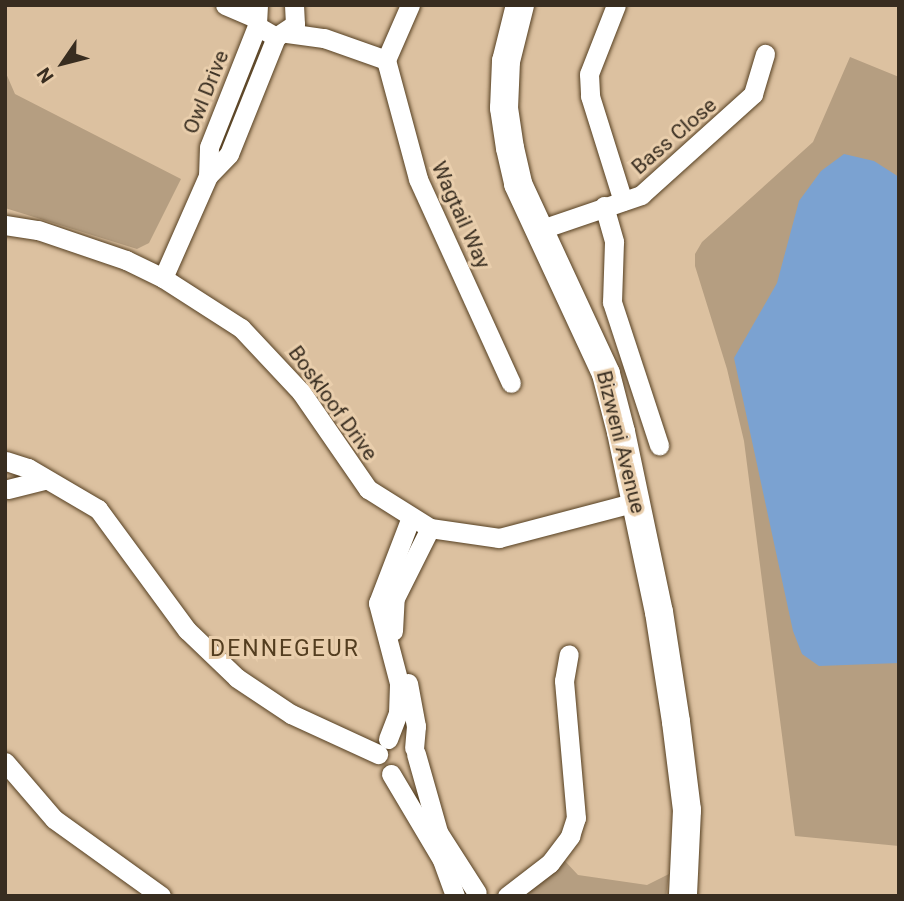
<!DOCTYPE html>
<style>
body{margin:0}
#map{position:relative;width:904px;height:901px;overflow:hidden;background:#dcc1a0;font-family:Roboto,sans-serif}
div>[style]{position:absolute}
[style*='--x']{left:calc(var(--x)*1px);top:calc(var(--y)*1px);width:calc(var(--w)*1px);rotate:calc(var(--a)*1deg)}
.green>*{inset:0;background:#b59e81}
.water>*{inset:0;background:#7ba2d1}
.roads{filter:drop-shadow(0 0 2px #553f21) drop-shadow(0 0 2px #553f21)}
.street>*{height:19px;margin:-9.5px;padding:0 9.5px;transform-origin:9.5px;border-radius:9.5px;background:#fff}
.secondary>*{height:28px;margin:-14px;padding:0 14px;transform-origin:14px;border-radius:14px;background:#fff}
span{translate:-50% -50%;white-space:nowrap;text-align:center;line-height:1.15;-webkit-text-stroke:6px #e9ceac;paint-order:stroke}
.street-label{font-size:21px;color:#382d20}
.neighbourhood-label{font-size:23px;color:#533d1f;letter-spacing:2px}
.frame{position:absolute;inset:0;border:7px solid #382d20;pointer-events:none}
.north{position:absolute;left:28px;top:28px;width:70px;height:70px;-webkit-text-stroke:5px #e9ceac;paint-order:stroke;rotate:235deg;font-size:19px;font-weight:700;line-height:28px;text-align:center;color:#382d20}
.north::after{content:'';display:block;margin:auto;width:24px;height:32px;background:#382d20;clip-path:polygon(50% 0,100% 100%,50% 72%,0 100%)}
</style>
<div id="map">
<div class="green">
<i style="clip-path:polygon(850px 57px,899px 77px,899px 846px,795px 836px,744px 441px,727px 369px,695px 266px,695px 254px,702px 242px,813px 142px)"></i>
<i style="clip-path:polygon(5px 71px,15px 94px,181px 179px,149px 243px,137px 249px,5px 208px)"></i>
<i style="clip-path:polygon(564px 860px,578px 875px,647px 885px,669px 874px,666px 896px,517px 896px)"></i>
</div>
<div class="water">
<i style="clip-path:polygon(844px 154px,874px 161px,899px 177px,899px 663px,819px 666px,802px 654px,793px 631px,734px 358px,777px 283px,799px 201px,821px 171px)"></i>
</div>
<div class="roads">
<div class="street">
<i style="--x:225;--y:5;--w:33;--a:23"></i>
<i style="--x:258;--y:5;--w:21;--a:93"></i>
<i style="--x:257;--y:26;--w:22;--a:30"></i>
<i style="--x:276;--y:37;--w:23;--a:-34"></i>
<i style="--x:295;--y:24;--w:19;--a:-93"></i>
<i style="--x:616;--y:5;--w:74;--a:111.4"></i>
<i style="--x:589;--y:74;--w:22;--a:87"></i>
<i style="--x:590;--y:96;--w:110;--a:72.6"></i>
<i style="--x:287;--y:33;--w:37;--a:8"></i>
<i style="--x:324;--y:38;--w:66;--a:19.5"></i>
<i style="--x:386;--y:60;--w:123;--a:74.9"></i>
<i style="--x:418;--y:179;--w:224;--a:65.5"></i>
<i style="--x:386;--y:60;--w:60;--a:-66.4"></i>
<i style="--x:208;--y:176;--w:29;--a:-88"></i>
<i style="--x:209;--y:147;--w:130;--a:-68.4"></i>
<i style="--x:604;--y:206;--w:37;--a:74"></i>
<i style="--x:614;--y:242;--w:60;--a:91.9"></i>
<i style="--x:612;--y:302;--w:151;--a:71.8"></i>
<i style="--x:5;--y:225;--w:33;--a:9"></i>
<i style="--x:38;--y:230;--w:93;--a:18.8"></i>
<i style="--x:126;--y:260;--w:41;--a:25.9"></i>
<i style="--x:163;--y:278;--w:93;--a:32.7"></i>
<i style="--x:241;--y:328;--w:88;--a:46.8"></i>
<i style="--x:301;--y:392;--w:118;--a:55.4"></i>
<i style="--x:368;--y:489;--w:73;--a:32.2"></i>
<i style="--x:430;--y:528;--w:70;--a:8.2"></i>
<i style="--x:499;--y:538;--w:142;--a:-14.7"></i>
<i style="--x:539;--y:230;--w:108;--a:-18.9"></i>
<i style="--x:641;--y:195;--w:151;--a:-42"></i>
<i style="--x:753;--y:94;--w:42;--a:-73.3"></i>
<i style="--x:163;--y:278;--w:111;--a:-66.2"></i>
<i style="--x:208;--y:176;--w:30;--a:-46"></i>
<i style="--x:229;--y:154;--w:126;--a:-68.1"></i>
<i style="--x:6;--y:461;--w:23;--a:18"></i>
<i style="--x:28;--y:468;--w:81;--a:30.4"></i>
<i style="--x:98;--y:509;--w:150;--a:53.7"></i>
<i style="--x:187;--y:630;--w:69;--a:43.8"></i>
<i style="--x:237;--y:678;--w:65;--a:33.7"></i>
<i style="--x:291;--y:714;--w:96;--a:24.7"></i>
<i style="--x:8;--y:489;--w:38;--a:-14"></i>
<i style="--x:393;--y:631;--w:33;--a:-87"></i>
<i style="--x:395;--y:598;--w:78;--a:-63.4"></i>
<i style="--x:408;--y:683;--w:44;--a:79.5"></i>
<i style="--x:416;--y:726;--w:22;--a:95"></i>
<i style="--x:388;--y:739;--w:28;--a:-69"></i>
<i style="--x:398;--y:713;--w:30;--a:-88"></i>
<i style="--x:399;--y:683;--w:83;--a:-104.7"></i>
<i style="--x:378;--y:603;--w:92;--a:-69"></i>
<i style="--x:416;--y:754;--w:81;--a:74.2"></i>
<i style="--x:438;--y:832;--w:72;--a:57.4"></i>
<i style="--x:5;--y:762;--w:75;--a:49.3"></i>
<i style="--x:54;--y:819;--w:132;--a:35.7"></i>
<i style="--x:391;--y:774;--w:100;--a:59.3"></i>
<i style="--x:442;--y:860;--w:38;--a:70"></i>
<i style="--x:507;--y:896;--w:54;--a:-37.5"></i>
<i style="--x:550;--y:863;--w:34;--a:-53"></i>
<i style="--x:570;--y:836;--w:19;--a:-72"></i>
<i style="--x:576;--y:818;--w:138;--a:-95"></i>
<i style="--x:564;--y:681;--w:27;--a:-80"></i>
</div>
<div class="secondary">
<i style="--x:520;--y:5;--w:58;--a:104"></i>
<i style="--x:506;--y:61;--w:47;--a:92.4"></i>
<i style="--x:504;--y:108;--w:40;--a:81.5"></i>
<i style="--x:510;--y:148;--w:37;--a:77"></i>
<i style="--x:518;--y:184;--w:209;--a:65.1"></i>
<i style="--x:606;--y:374;--w:60;--a:75.5"></i>
<i style="--x:621;--y:432;--w:184;--a:78.1"></i>
<i style="--x:659;--y:612;--w:111;--a:81.2"></i>
<i style="--x:676;--y:722;--w:89;--a:82.9"></i>
<i style="--x:687;--y:810;--w:86;--a:92.7"></i>
</div>
</div>
<div class="street-label">
<span style="left:206px;top:92px;rotate:-68deg">Owl Drive</span>
<span style="left:674px;top:136px;rotate:-41deg">Bass Close</span>
<span style="left:461px;top:215px;rotate:66deg">Wagtail Way</span>
<span style="left:333px;top:403px;rotate:54deg">Boskloof Drive</span>
<span style="left:621px;top:442px;rotate:76deg">Bizweni Avenue</span>
</div>
<div class="neighbourhood-label">
<span style="left:285px;top:649px">DENNEGEUR</span>
</div>
<div class="frame"></div>
<div class="north">N</div>
</div>
